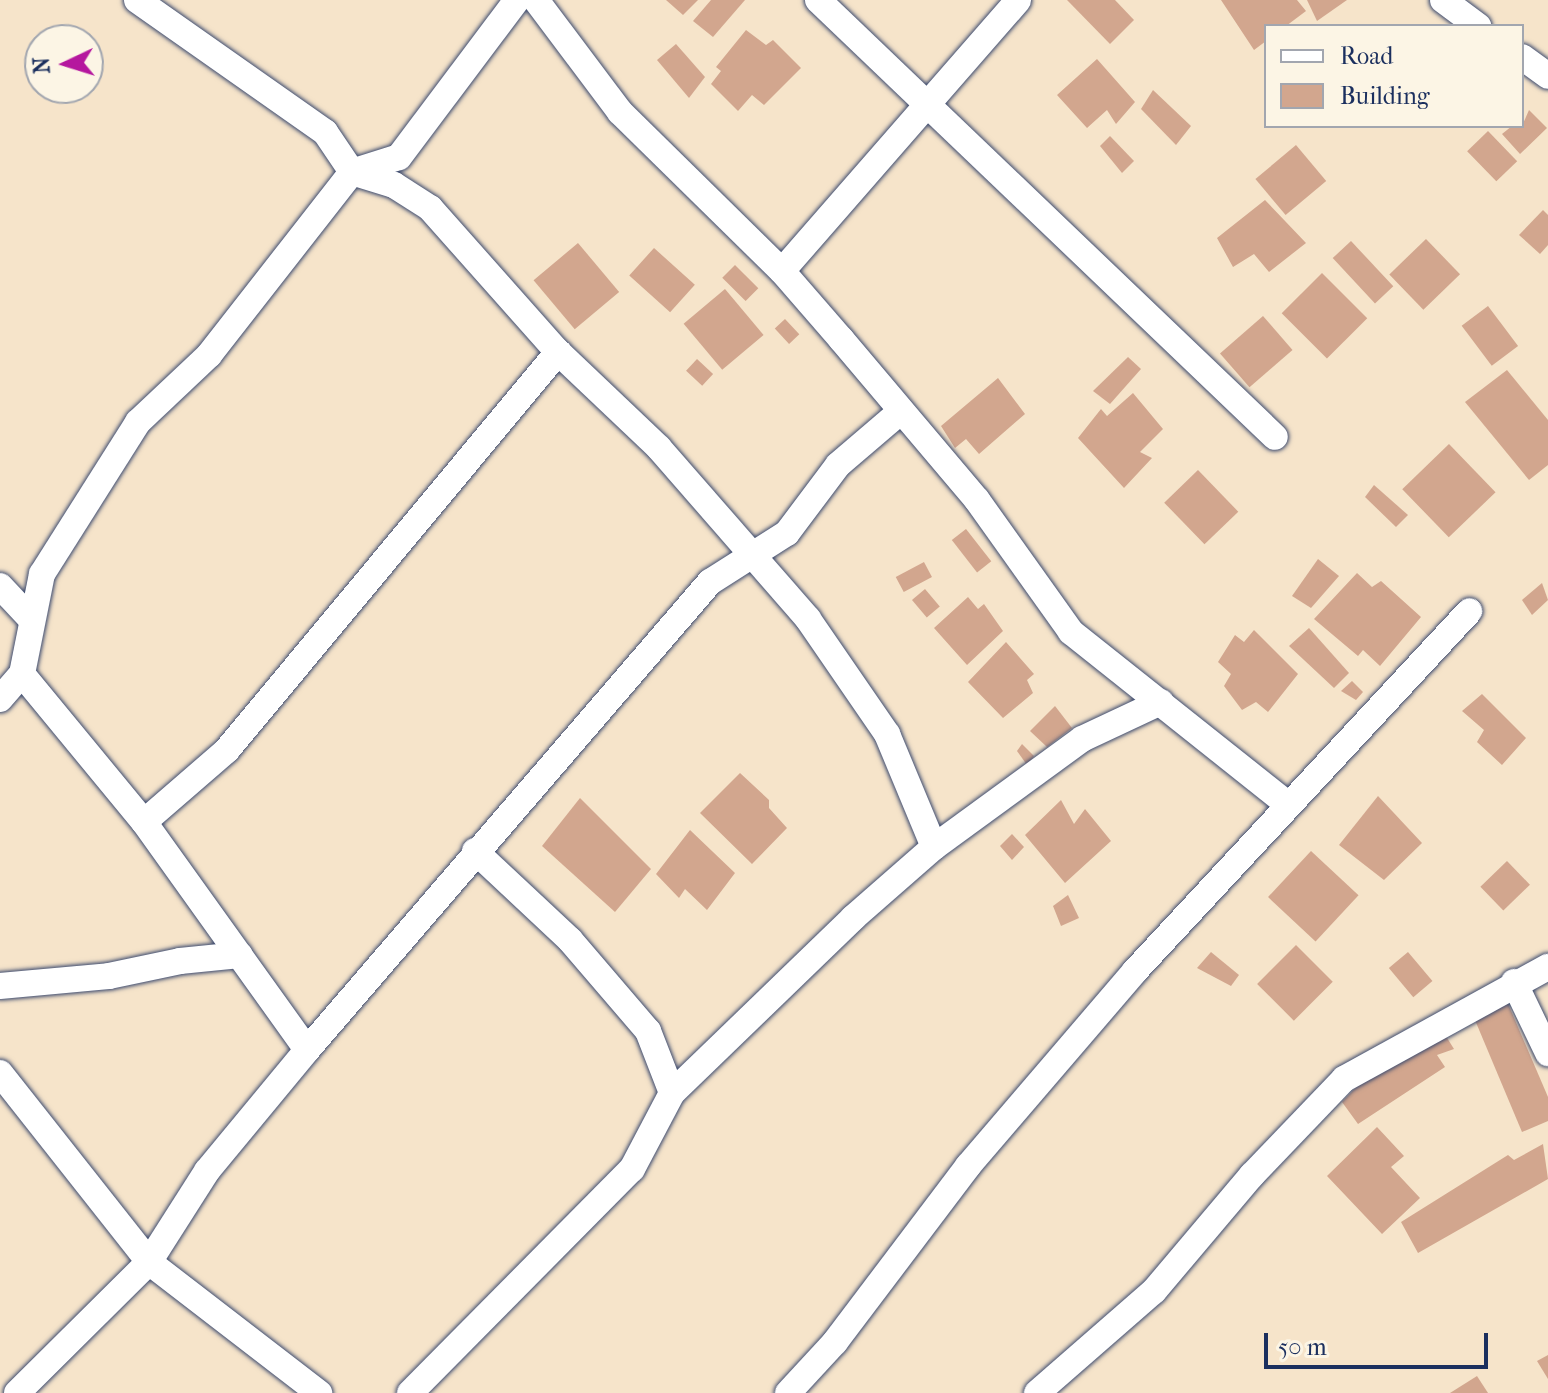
<!DOCTYPE html>
<style>
body{margin:0}
#map{position:relative;width:1548px;height:1393px;overflow:hidden;background:#f6e4ca;font-family:"IM FELL French Canon",serif}
div>[style]{position:absolute}
[style*='--x']{left:calc(var(--x)*1px);top:calc(var(--y)*1px);width:calc(var(--w)*1px);rotate:calc(var(--a)*1deg)}
.building>*{inset:0;background:#d2a68e;transform-origin:0 0}
.roads{filter:drop-shadow(0 0 2px #3c4a6e) drop-shadow(0 0 2px #3c4a6e)}
.minor>*{height:26px;margin:-13px;padding:0 13px;transform-origin:13px;border-radius:13px;background:#fff}
span{translate:-50% -50%;white-space:nowrap;text-align:center;line-height:1.15;-webkit-text-stroke:8px #fcf5e5;paint-order:stroke}
.legend{position:absolute;left:1264px;top:24px;width:260px;height:104px;box-sizing:border-box;background:#fcf5e5;border:2px solid #a2a6af;margin:0;padding:10px 14px;list-style:none;font-size:24px;color:#1b2f5e}
.legend li{display:flex;align-items:center;gap:16px;height:40px}
.legend b{width:40px;border:2px solid #a2a6af}
.north{position:absolute;left:24px;top:24px;width:80px;height:80px;box-sizing:border-box;background:#fcf5e5;border:2px solid #a2a6af;border-radius:50%;rotate:266deg;font-size:22px;font-weight:700;line-height:32px;text-align:center;color:#1b2f5e}
.north::after{content:'';display:block;margin:auto;width:28px;height:36px;background:#b5179e;clip-path:polygon(50% 0,100% 100%,50% 72%,0 100%)}
.scale{position:absolute;left:1264px;top:1333px;width:224px;height:36px;box-sizing:border-box;border:4px solid #1b2f5e;border-top:0;padding-left:10px;font-size:24px;line-height:28px;white-space:nowrap;color:#1b2f5e;-webkit-text-stroke:6px #fcf5e5;paint-order:stroke}
</style>
<div id="map">
<div class="building">
<i style="clip-path:polygon(666px 0,698px 0,683px 15px)"></i>
<i style="clip-path:polygon(711px 0,745px 0,713px 37px,693px 21px)"></i>
<i style="clip-path:polygon(1067px 0,1115px 0,1134px 20px,1110px 44px)"></i>
<i style="clip-path:polygon(1221px 0,1297px 0,1306px 11px,1286px 26px,1266px 26px,1266px 41px,1254px 50px)"></i>
<i style="clip-path:polygon(1307px 0,1347px 0,1317px 21px)"></i>
<i style="clip-path:polygon(746px 30px,766px 45px,773px 40px,801px 68px,764px 105px,752px 95px,738px 111px,711px 84px,721px 71px,716px 67px)"></i>
<i style="clip-path:polygon(676px 44px,705px 77px,689px 98px,657px 60px)"></i>
<i style="clip-path:polygon(1097px 59px,1135px 102px,1116px 124px,1107px 110px,1087px 128px,1057px 95px)"></i>
<i style="clip-path:polygon(1153px 90px,1191px 126px,1176px 145px,1141px 109px)"></i>
<i style="clip-path:polygon(1529px 110px,1547px 128px,1520px 154px,1502px 134px,1512px 126px,1522px 126px)"></i>
<i style="left:1488px;top:131px;width:42px;height:29px;rotate:46deg"></i>
<i style="clip-path:polygon(1110px 136px,1134px 161px,1122px 173px,1100px 146px)"></i>
<i style="left:1296px;top:145px;width:47px;height:53px;rotate:50deg"></i>
<i style="clip-path:polygon(1265px 200px,1306px 243px,1269px 272px,1254px 254px,1233px 267px,1217px 238px)"></i>
<i style="clip-path:polygon(1543px 210px,1548px 215px,1548px 245px,1540px 254px,1519px 235px)"></i>
<i style="left:1426px;top:239px;width:49px;height:51px;rotate:46deg"></i>
<i style="left:1351px;top:241px;width:62px;height:25px;rotate:47deg"></i>
<i style="left:578px;top:243px;width:64px;height:58px;rotate:50deg"></i>
<i style="left:654px;top:248px;width:55px;height:37px;rotate:42deg"></i>
<i style="left:735px;top:265px;width:33px;height:18px;rotate:45deg"></i>
<i style="left:1322px;top:273px;width:64px;height:57px;rotate:45deg"></i>
<i style="left:725px;top:289px;width:60px;height:54px;rotate:50deg"></i>
<i style="left:1488px;top:306px;width:50px;height:33px;rotate:53deg"></i>
<i style="left:1263px;top:316px;width:45px;height:57px;rotate:49deg"></i>
<i style="left:785px;top:319px;width:21px;height:14px;rotate:47deg"></i>
<i style="clip-path:polygon(1128px 357px,1141px 369px,1110px 404px,1093px 391px)"></i>
<i style="left:697px;top:359px;width:22px;height:16px;rotate:43deg"></i>
<i style="clip-path:polygon(1507px 370px,1548px 420px,1548px 465px,1529px 480px,1465px 402px)"></i>
<i style="clip-path:polygon(998px 378px,1025px 414px,979px 454px,966px 439px,955px 448px,941px 426px)"></i>
<i style="clip-path:polygon(1133px 393px,1163px 429px,1140px 452px,1152px 458px,1124px 488px,1078px 438px,1101px 409px,1107px 416px)"></i>
<i style="left:1449px;top:444px;width:67px;height:65px;rotate:46deg"></i>
<i style="left:1198px;top:470px;width:58px;height:47px;rotate:46deg"></i>
<i style="clip-path:polygon(1374px 485px,1408px 515px,1396px 527px,1365px 497px)"></i>
<i style="left:966px;top:529px;width:41px;height:18px;rotate:52deg"></i>
<i style="clip-path:polygon(1318px 559px,1339px 576px,1311px 608px,1292px 596px)"></i>
<i style="left:924px;top:562px;width:17px;height:32px;rotate:62deg"></i>
<i style="clip-path:polygon(1357px 573px,1372px 587px,1381px 581px,1421px 617px,1380px 666px,1363px 650px,1358px 656px,1314px 619px)"></i>
<i style="clip-path:polygon(1542px 583px,1548px 600px,1532px 615px,1522px 600px)"></i>
<i style="left:925px;top:589px;width:23px;height:17px;rotate:50deg"></i>
<i style="clip-path:polygon(968px 597px,978px 609px,984px 604px,1003px 631px,967px 665px,934px 628px)"></i>
<i style="clip-path:polygon(1309px 628px,1349px 673px,1334px 688px,1289px 646px)"></i>
<i style="clip-path:polygon(1254px 630px,1298px 674px,1268px 712px,1256px 702px,1242px 710px,1224px 686px,1231px 674px,1218px 662px,1235px 635px,1244px 642px)"></i>
<i style="clip-path:polygon(1006px 642px,1034px 674px,1027px 680px,1033px 693px,1003px 718px,968px 682px)"></i>
<i style="clip-path:polygon(1352px 681px,1363px 692px,1356px 700px,1341px 691px)"></i>
<i style="clip-path:polygon(1482px 694px,1526px 738px,1502px 765px,1477px 742px,1484px 730px,1462px 711px)"></i>
<i style="clip-path:polygon(1055px 706px,1072px 728px,1047px 747px,1030px 731px)"></i>
<i style="clip-path:polygon(1022px 744px,1034px 756px,1027px 765px,1017px 751px)"></i>
<i style="clip-path:polygon(740px 773px,769px 800px,769px 808px,787px 828px,752px 864px,700px 813px)"></i>
<i style="clip-path:polygon(1378px 796px,1422px 843px,1384px 880px,1339px 845px)"></i>
<i style="clip-path:polygon(580px 798px,651px 869px,615px 912px,542px 846px)"></i>
<i style="clip-path:polygon(1061px 800px,1074px 824px,1085px 809px,1111px 841px,1065px 883px,1025px 835px)"></i>
<i style="clip-path:polygon(690px 830px,735px 873px,707px 910px,685px 889px,679px 898px,656px 874px)"></i>
<i style="clip-path:polygon(1012px 834px,1024px 847px,1012px 860px,1000px 846px)"></i>
<i style="left:1311px;top:851px;width:65px;height:63px;rotate:43deg"></i>
<i style="left:1507px;top:861px;width:33px;height:37px;rotate:46deg"></i>
<i style="clip-path:polygon(1068px 895px,1079px 918px,1061px 926px,1053px 906px)"></i>
<i style="left:1296px;top:945px;width:52px;height:55px;rotate:45deg"></i>
<i style="clip-path:polygon(1211px 952px,1239px 975px,1231px 986px,1197px 968px)"></i>
<i style="left:1408px;top:952px;width:38px;height:25px;rotate:50deg"></i>
<i style="clip-path:polygon(1506px 999px,1548px 1097px,1548px 1121px,1522px 1132px,1472px 1013px)"></i>
<i style="clip-path:polygon(1444px 1033px,1454px 1049px,1437px 1055px,1445px 1067px,1358px 1124px,1342px 1102px,1369px 1074px)"></i>
<i style="clip-path:polygon(1377px 1127px,1404px 1156px,1391px 1167px,1420px 1198px,1382px 1234px,1327px 1176px)"></i>
<i style="clip-path:polygon(1543px 1144px,1548px 1179px,1418px 1253px,1401px 1222px,1508px 1155px,1514px 1160px)"></i>
<i style="clip-path:polygon(1548px 1355px,1548px 1379px,1537px 1361px)"></i>
<i style="clip-path:polygon(1477px 1376px,1488px 1393px,1450px 1393px)"></i>
</div>
<div class="roads">
<div class="minor">
<i style="--x:137;--y:0;--w:230;--a:35.1"></i>
<i style="--x:325;--y:132;--w:48;--a:56"></i>
<i style="--x:352;--y:172;--w:44;--a:17.2"></i>
<i style="--x:394;--y:185;--w:43;--a:32.6"></i>
<i style="--x:430;--y:208;--w:193;--a:48.4"></i>
<i style="--x:558;--y:352;--w:139;--a:43.5"></i>
<i style="--x:659;--y:448;--w:227;--a:48.9"></i>
<i style="--x:808;--y:619;--w:140;--a:55.5"></i>
<i style="--x:887;--y:734;--w:122;--a:67.4"></i>
<i style="--x:536;--y:0;--w:140;--a:53.1"></i>
<i style="--x:620;--y:112;--w:227;--a:44.5"></i>
<i style="--x:782;--y:271;--w:90;--a:49.1"></i>
<i style="--x:841;--y:339;--w:211;--a:49.8"></i>
<i style="--x:977;--y:500;--w:162;--a:54.5"></i>
<i style="--x:1071;--y:632;--w:275;--a:38.5"></i>
<i style="--x:818;--y:0;--w:632;--a:43.72"></i>
<i style="--x:1443;--y:0;--w:44;--a:36.6"></i>
<i style="--x:1522;--y:57;--w:32;--a:36"></i>
<i style="--x:782;--y:271;--w:359;--a:-48.9"></i>
<i style="--x:0;--y:586;--w:44;--a:46.8"></i>
<i style="--x:22;--y:674;--w:192;--a:50.5"></i>
<i style="--x:144;--y:822;--w:280;--a:54.4"></i>
<i style="--x:0;--y:699;--w:33;--a:-49"></i>
<i style="--x:22;--y:674;--w:102;--a:-78.7"></i>
<i style="--x:42;--y:574;--w:180;--a:-57.7"></i>
<i style="--x:138;--y:422;--w:98;--a:-43.3"></i>
<i style="--x:209;--y:355;--w:232;--a:-52"></i>
<i style="--x:352;--y:172;--w:49;--a:-17.7"></i>
<i style="--x:399;--y:157;--w:196;--a:-53.1"></i>
<i style="--x:144;--y:822;--w:110;--a:-40.9"></i>
<i style="--x:227;--y:750;--w:518;--a:-50.25"></i>
<i style="--x:475;--y:851;--w:130;--a:43.1"></i>
<i style="--x:570;--y:940;--w:120;--a:49.4"></i>
<i style="--x:648;--y:1031;--w:66;--a:68.8"></i>
<i style="--x:1514;--y:982;--w:79;--a:64.4"></i>
<i style="--x:0;--y:986;--w:109;--a:-5.2"></i>
<i style="--x:109;--y:976;--w:73;--a:-11.9"></i>
<i style="--x:180;--y:961;--w:60;--a:-5.7"></i>
<i style="--x:0;--y:1073;--w:241;--a:51.7"></i>
<i style="--x:149;--y:1262;--w:215;--a:37.6"></i>
<i style="--x:17;--y:1393;--w:186;--a:-44.8"></i>
<i style="--x:149;--y:1262;--w:108;--a:-57.5"></i>
<i style="--x:207;--y:1171;--w:157;--a:-50.4"></i>
<i style="--x:307;--y:1050;--w:618;--a:-49.27"></i>
<i style="--x:710;--y:582;--w:91;--a:-32.5"></i>
<i style="--x:787;--y:533;--w:85;--a:-53.1"></i>
<i style="--x:838;--y:465;--w:83;--a:-40.6"></i>
<i style="--x:410;--y:1393;--w:315;--a:-45.3"></i>
<i style="--x:632;--y:1169;--w:86;--a:-62.2"></i>
<i style="--x:672;--y:1093;--w:252;--a:-44"></i>
<i style="--x:853;--y:918;--w:108;--a:-41.2"></i>
<i style="--x:934;--y:847;--w:183;--a:-36.1"></i>
<i style="--x:1082;--y:739;--w:87;--a:-25.1"></i>
<i style="--x:788;--y:1393;--w:69;--a:-47.3"></i>
<i style="--x:835;--y:1342;--w:221;--a:-52.9"></i>
<i style="--x:968;--y:1166;--w:257;--a:-49.4"></i>
<i style="--x:1135;--y:971;--w:491;--a:-47.1"></i>
<i style="--x:1037;--y:1393;--w:155;--a:-41.1"></i>
<i style="--x:1154;--y:1291;--w:152;--a:-49.8"></i>
<i style="--x:1252;--y:1175;--w:133;--a:-46.2"></i>
<i style="--x:1344;--y:1079;--w:233;--a:-28.8"></i>
</div>
</div>
<ul class="legend">
<li><b style="height:10px;background:#fff"></b>Road</li>
<li><b style="height:22px;background:#d2a68e"></b>Building</li>
</ul>
<div class="north">N</div>
<div class="scale">50 m</div>
</div>
